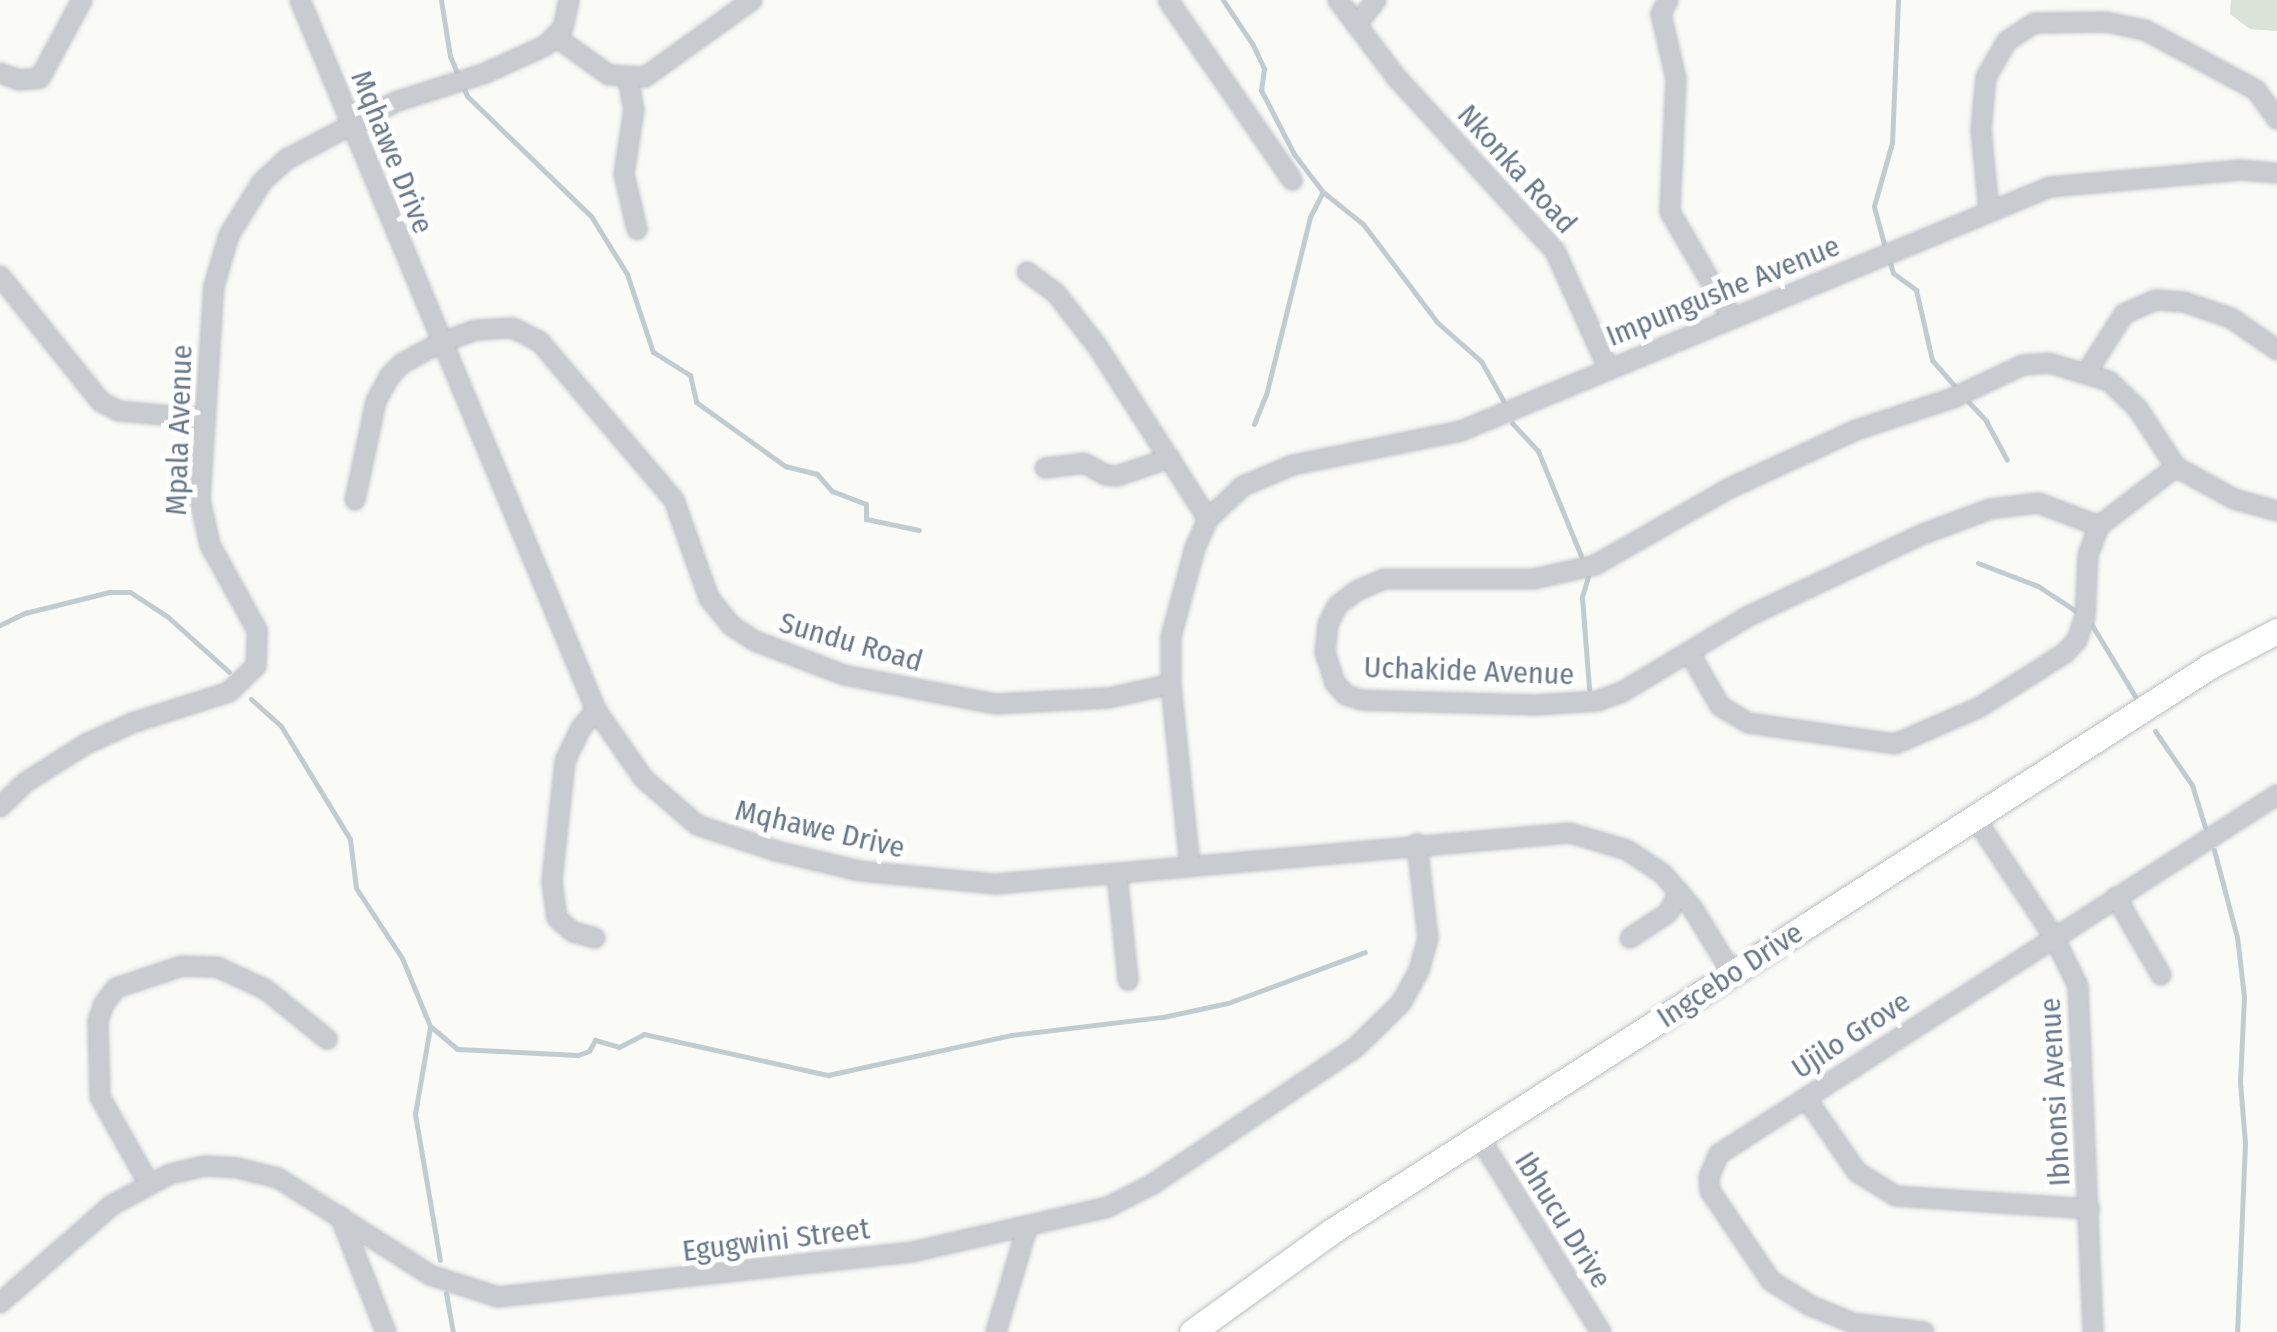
<!DOCTYPE html>
<style>
body{margin:0}
#map{position:relative;width:2277px;height:1332px;overflow:hidden;background:#fafaf7;font-family:"Fira Sans Condensed",sans-serif}
div>[style]{position:absolute}
[style*='--x']{left:calc(var(--x)*1px);top:calc(var(--y)*1px);width:calc(var(--w)*1px);rotate:calc(var(--a)*1deg)}
.green>*{inset:0;background:#dbe2d8}
.stream>*{height:5px;margin:-2.5px;padding:0 2.5px;transform-origin:2.5px;border-radius:2.5px;background:#c1ccd1}
.roads{filter:drop-shadow(0 0 2px #babfc4) drop-shadow(0 0 2px #babfc4)}
.street>*{height:18px;margin:-9px;padding:0 9px;transform-origin:9px;border-radius:9px;background:#c8cbcf}
.secondary>*{height:25px;margin:-12.5px;padding:0 12.5px;transform-origin:12.5px;border-radius:12.5px;background:#fff}
span{translate:-50% -50%;white-space:nowrap;text-align:center;line-height:1.15;-webkit-text-stroke:10px #fff;paint-order:stroke}
.street-label{font-size:30px;color:#67788a}
</style>
<div id="map">
<div class="green">
<i style="clip-path:polygon(2231px 0,2277px 0,2277px 31px,2250px 29px,2230px 14px)"></i>
</div>
<div class="stream">
<i style="--x:441;--y:0;--w:57;--a:80.9"></i>
<i style="--x:450;--y:56;--w:43;--a:67"></i>
<i style="--x:467;--y:96;--w:173;--a:44.1"></i>
<i style="--x:591;--y:216;--w:68;--a:58.2"></i>
<i style="--x:627;--y:274;--w:82;--a:71.6"></i>
<i style="--x:653;--y:352;--w:44;--a:31.9"></i>
<i style="--x:690;--y:375;--w:28;--a:77"></i>
<i style="--x:696;--y:402;--w:110;--a:35.7"></i>
<i style="--x:785;--y:466;--w:33;--a:14"></i>
<i style="--x:817;--y:474;--w:23;--a:49"></i>
<i style="--x:832;--y:491;--w:36;--a:21"></i>
<i style="--x:866;--y:504;--w:15;--a:90"></i>
<i style="--x:866;--y:519;--w:54;--a:11.7"></i>
<i style="--x:1223;--y:0;--w:54;--a:56.3"></i>
<i style="--x:1253;--y:45;--w:26;--a:65"></i>
<i style="--x:1264;--y:69;--w:21;--a:98"></i>
<i style="--x:1261;--y:90;--w:72;--a:62.7"></i>
<i style="--x:1294;--y:154;--w:48;--a:52.7"></i>
<i style="--x:1323;--y:192;--w:51;--a:38.7"></i>
<i style="--x:1363;--y:224;--w:124;--a:52.9"></i>
<i style="--x:1438;--y:323;--w:57;--a:41.5"></i>
<i style="--x:1481;--y:361;--w:45;--a:60.6"></i>
<i style="--x:1884;--y:244;--w:39;--a:-105"></i>
<i style="--x:1874;--y:206;--w:66;--a:-74.1"></i>
<i style="--x:1892;--y:143;--w:143;--a:-87.6"></i>
<i style="--x:1890;--y:263;--w:10;--a:73"></i>
<i style="--x:1893;--y:273;--w:29;--a:36"></i>
<i style="--x:1916;--y:290;--w:72;--a:77.1"></i>
<i style="--x:1932;--y:360;--w:38;--a:49"></i>
<i style="--x:1964;--y:397;--w:33;--a:47"></i>
<i style="--x:1986;--y:421;--w:44;--a:61.7"></i>
<i style="--x:1512;--y:423;--w:38;--a:47"></i>
<i style="--x:1538;--y:451;--w:113;--a:67.7"></i>
<i style="--x:1254;--y:424;--w:31;--a:-68"></i>
<i style="--x:1266;--y:395;--w:183;--a:-76.1"></i>
<i style="--x:1310;--y:217;--w:27;--a:-63"></i>
<i style="--x:1978;--y:563;--w:64;--a:21"></i>
<i style="--x:2038;--y:586;--w:53;--a:33.4"></i>
<i style="--x:1588;--y:577;--w:21;--a:107"></i>
<i style="--x:1582;--y:597;--w:92;--a:85.6"></i>
<i style="--x:2090;--y:622;--w:87;--a:58.7"></i>
<i style="--x:0;--y:625;--w:28;--a:-26"></i>
<i style="--x:25;--y:613;--w:87;--a:-14"></i>
<i style="--x:109;--y:592;--w:21;--a:0"></i>
<i style="--x:130;--y:592;--w:45;--a:33.3"></i>
<i style="--x:168;--y:617;--w:82;--a:42"></i>
<i style="--x:251;--y:699;--w:40;--a:42"></i>
<i style="--x:281;--y:726;--w:132;--a:58.6"></i>
<i style="--x:350;--y:839;--w:49;--a:83"></i>
<i style="--x:356;--y:888;--w:84;--a:56.7"></i>
<i style="--x:402;--y:958;--w:74;--a:67.6"></i>
<i style="--x:430;--y:1026;--w:35;--a:40"></i>
<i style="--x:457;--y:1049;--w:121;--a:2.8"></i>
<i style="--x:578;--y:1055;--w:12;--a:-20"></i>
<i style="--x:589;--y:1051;--w:13;--a:-61"></i>
<i style="--x:595;--y:1040;--w:25;--a:16"></i>
<i style="--x:619;--y:1047;--w:28;--a:-27"></i>
<i style="--x:644;--y:1034;--w:189;--a:12.6"></i>
<i style="--x:828;--y:1075;--w:187;--a:-12.3"></i>
<i style="--x:1011;--y:1035;--w:153;--a:-6.8"></i>
<i style="--x:1163;--y:1017;--w:66;--a:-12.2"></i>
<i style="--x:1228;--y:1003;--w:146;--a:-20.4"></i>
<i style="--x:2155;--y:731;--w:65;--a:55.6"></i>
<i style="--x:2192;--y:785;--w:44;--a:72.8"></i>
<i style="--x:2214;--y:850;--w:90;--a:75.2"></i>
<i style="--x:2237;--y:937;--w:60;--a:83.3"></i>
<i style="--x:2244;--y:997;--w:85;--a:92.7"></i>
<i style="--x:2240;--y:1082;--w:61;--a:85.3"></i>
<i style="--x:2245;--y:1143;--w:189;--a:92.4"></i>
<i style="--x:430;--y:1027;--w:88;--a:99.8"></i>
<i style="--x:415;--y:1114;--w:148;--a:80.3"></i>
<i style="--x:446;--y:1293;--w:40;--a:80"></i>
</div>
<div class="roads">
<div class="street">
<i style="--x:300;--y:0;--w:769;--a:67.37"></i>
<i style="--x:596;--y:710;--w:83;--a:55.3"></i>
<i style="--x:643;--y:778;--w:72;--a:41"></i>
<i style="--x:697;--y:825;--w:83;--a:18.2"></i>
<i style="--x:776;--y:851;--w:86;--a:13.4"></i>
<i style="--x:860;--y:871;--w:137;--a:5.5"></i>
<i style="--x:996;--y:884;--w:576;--a:-5.08"></i>
<i style="--x:1570;--y:833;--w:59;--a:16.6"></i>
<i style="--x:1627;--y:850;--w:43;--a:33.7"></i>
<i style="--x:1663;--y:874;--w:46;--a:49.4"></i>
<i style="--x:1693;--y:909;--w:75;--a:58.6"></i>
<i style="--x:1168;--y:0;--w:219;--a:55.4"></i>
<i style="--x:1338;--y:0;--w:96;--a:53"></i>
<i style="--x:1396;--y:77;--w:236;--a:47.6"></i>
<i style="--x:1555;--y:251;--w:128;--a:65.6"></i>
<i style="--x:1668;--y:0;--w:16;--a:117"></i>
<i style="--x:1661;--y:14;--w:67;--a:77"></i>
<i style="--x:1676;--y:79;--w:133;--a:92.6"></i>
<i style="--x:1670;--y:212;--w:123;--a:59.7"></i>
<i style="--x:1356;--y:25;--w:32;--a:-51"></i>
<i style="--x:557;--y:38;--w:64;--a:35.4"></i>
<i style="--x:609;--y:75;--w:36;--a:3"></i>
<i style="--x:645;--y:77;--w:132;--a:-35.7"></i>
<i style="--x:0;--y:73;--w:20;--a:20"></i>
<i style="--x:19;--y:80;--w:21;--a:-5"></i>
<i style="--x:40;--y:78;--w:89;--a:-61.7"></i>
<i style="--x:628;--y:79;--w:31;--a:79"></i>
<i style="--x:634;--y:109;--w:66;--a:98.7"></i>
<i style="--x:624;--y:174;--w:57;--a:76.7"></i>
<i style="--x:1989;--y:211;--w:81;--a:-95.6"></i>
<i style="--x:1981;--y:130;--w:53;--a:-84.6"></i>
<i style="--x:1986;--y:77;--w:42;--a:-59.7"></i>
<i style="--x:2007;--y:41;--w:33;--a:-33"></i>
<i style="--x:2035;--y:23;--w:71;--a:-0.8"></i>
<i style="--x:2106;--y:22;--w:40;--a:12"></i>
<i style="--x:2145;--y:30;--w:126;--a:28.4"></i>
<i style="--x:2256;--y:90;--w:36;--a:54"></i>
<i style="--x:1027;--y:272;--w:34;--a:36"></i>
<i style="--x:1055;--y:292;--w:68;--a:52.1"></i>
<i style="--x:1097;--y:346;--w:206;--a:57.3"></i>
<i style="--x:0;--y:276;--w:161;--a:51.3"></i>
<i style="--x:101;--y:402;--w:20;--a:27"></i>
<i style="--x:119;--y:411;--w:84;--a:5.4"></i>
<i style="--x:2087;--y:372;--w:69;--a:-57.5"></i>
<i style="--x:2124;--y:314;--w:35;--a:-24"></i>
<i style="--x:2156;--y:300;--w:28;--a:4"></i>
<i style="--x:2184;--y:302;--w:50;--a:18.8"></i>
<i style="--x:2231;--y:318;--w:56;--a:34.8"></i>
<i style="--x:1045;--y:468;--w:39;--a:-7"></i>
<i style="--x:1084;--y:463;--w:25;--a:29"></i>
<i style="--x:1106;--y:475;--w:11;--a:5"></i>
<i style="--x:1117;--y:476;--w:56;--a:-18.8"></i>
<i style="--x:355;--y:500;--w:101;--a:-78"></i>
<i style="--x:376;--y:401;--w:29;--a:-61"></i>
<i style="--x:390;--y:376;--w:16;--a:-47"></i>
<i style="--x:401;--y:364;--w:44;--a:-28.3"></i>
<i style="--x:440;--y:343;--w:38;--a:-20"></i>
<i style="--x:476;--y:330;--w:37;--a:-3"></i>
<i style="--x:513;--y:328;--w:30;--a:27"></i>
<i style="--x:540;--y:342;--w:207;--a:49.7"></i>
<i style="--x:674;--y:500;--w:104;--a:70.3"></i>
<i style="--x:709;--y:598;--w:36;--a:51"></i>
<i style="--x:732;--y:626;--w:27;--a:33"></i>
<i style="--x:755;--y:641;--w:95;--a:20.9"></i>
<i style="--x:844;--y:675;--w:155;--a:10.8"></i>
<i style="--x:996;--y:704;--w:113;--a:-3"></i>
<i style="--x:1109;--y:698;--w:64;--a:-12.7"></i>
<i style="--x:2099;--y:526;--w:65;--a:-159.3"></i>
<i style="--x:2038;--y:503;--w:48;--a:172.9"></i>
<i style="--x:1990;--y:509;--w:72;--a:159.5"></i>
<i style="--x:1923;--y:534;--w:195;--a:154.8"></i>
<i style="--x:1747;--y:617;--w:146;--a:149"></i>
<i style="--x:1622;--y:692;--w:27;--a:160"></i>
<i style="--x:1597;--y:701;--w:61;--a:176.2"></i>
<i style="--x:1536;--y:705;--w:174;--a:-178.4"></i>
<i style="--x:1362;--y:700;--w:17;--a:-163"></i>
<i style="--x:1346;--y:695;--w:16;--a:-133"></i>
<i style="--x:1335;--y:683;--w:32;--a:-108"></i>
<i style="--x:1325;--y:653;--w:29;--a:-84"></i>
<i style="--x:1328;--y:624;--w:20;--a:-63"></i>
<i style="--x:1337;--y:606;--w:24;--a:-38"></i>
<i style="--x:1356;--y:591;--w:30;--a:-23"></i>
<i style="--x:1384;--y:579;--w:150;--a:0"></i>
<i style="--x:1534;--y:579;--w:63;--a:-12.9"></i>
<i style="--x:1595;--y:565;--w:155;--a:-29.7"></i>
<i style="--x:1730;--y:488;--w:139;--a:-24.7"></i>
<i style="--x:1856;--y:430;--w:102;--a:-18.3"></i>
<i style="--x:1953;--y:398;--w:77;--a:-25.2"></i>
<i style="--x:2023;--y:365;--w:26;--a:-4"></i>
<i style="--x:2049;--y:363;--w:63;--a:16.7"></i>
<i style="--x:2109;--y:381;--w:40;--a:44"></i>
<i style="--x:2138;--y:409;--w:69;--a:56.8"></i>
<i style="--x:1689;--y:652;--w:62;--a:60.1"></i>
<i style="--x:1720;--y:706;--w:33;--a:31"></i>
<i style="--x:1748;--y:723;--w:148;--a:8.1"></i>
<i style="--x:1895;--y:744;--w:93;--a:-23.5"></i>
<i style="--x:1980;--y:707;--w:101;--a:-32.4"></i>
<i style="--x:2065;--y:653;--w:18;--a:-47"></i>
<i style="--x:2077;--y:640;--w:24;--a:-71"></i>
<i style="--x:2085;--y:617;--w:62;--a:-87.2"></i>
<i style="--x:2088;--y:555;--w:31;--a:-69"></i>
<i style="--x:2099;--y:526;--w:97;--a:-37.5"></i>
<i style="--x:2176;--y:467;--w:66;--a:28.9"></i>
<i style="--x:2234;--y:499;--w:45;--a:15.6"></i>
<i style="--x:0;--y:807;--w:36;--a:-44"></i>
<i style="--x:26;--y:782;--w:71;--a:-32.3"></i>
<i style="--x:86;--y:744;--w:51;--a:-24.5"></i>
<i style="--x:132;--y:723;--w:102;--a:-17.7"></i>
<i style="--x:229;--y:692;--w:37;--a:-44"></i>
<i style="--x:256;--y:666;--w:36;--a:-88"></i>
<i style="--x:257;--y:630;--w:97;--a:-118.9"></i>
<i style="--x:210;--y:545;--w:46;--a:-102.5"></i>
<i style="--x:200;--y:500;--w:214;--a:-86.3"></i>
<i style="--x:214;--y:286;--w:53;--a:-73.6"></i>
<i style="--x:229;--y:235;--w:62;--a:-58.1"></i>
<i style="--x:262;--y:182;--w:34;--a:-43"></i>
<i style="--x:287;--y:159;--w:122;--a:-27.8"></i>
<i style="--x:395;--y:102;--w:92;--a:-17.7"></i>
<i style="--x:483;--y:74;--w:68;--a:-24.3"></i>
<i style="--x:545;--y:46;--w:25;--a:-45"></i>
<i style="--x:563;--y:28;--w:29;--a:-78"></i>
<i style="--x:1975;--y:818;--w:143;--a:56.4"></i>
<i style="--x:2054;--y:937;--w:55;--a:63.9"></i>
<i style="--x:2078;--y:986;--w:346;--a:87.5"></i>
<i style="--x:1190;--y:866;--w:183;--a:-96"></i>
<i style="--x:1171;--y:684;--w:47;--a:-90"></i>
<i style="--x:1171;--y:637;--w:92;--a:-74.9"></i>
<i style="--x:1195;--y:548;--w:32;--a:-66"></i>
<i style="--x:1208;--y:519;--w:48;--a:-43.3"></i>
<i style="--x:1243;--y:486;--w:54;--a:-22.8"></i>
<i style="--x:1293;--y:465;--w:171;--a:-11.4"></i>
<i style="--x:1461;--y:431;--w:638;--a:-22.5"></i>
<i style="--x:2050;--y:187;--w:192;--a:-5.1"></i>
<i style="--x:2241;--y:170;--w:36;--a:5"></i>
<i style="--x:1117;--y:873;--w:108;--a:84.1"></i>
<i style="--x:2116;--y:897;--w:90;--a:60"></i>
<i style="--x:595;--y:938;--w:23;--a:-165"></i>
<i style="--x:573;--y:932;--w:21;--a:-139"></i>
<i style="--x:557;--y:918;--w:37;--a:-98"></i>
<i style="--x:552;--y:881;--w:121;--a:-83.8"></i>
<i style="--x:565;--y:761;--w:37;--a:-64"></i>
<i style="--x:581;--y:728;--w:23;--a:-50"></i>
<i style="--x:1630;--y:938;--w:45;--a:-33.3"></i>
<i style="--x:1668;--y:913;--w:24;--a:-62"></i>
<i style="--x:1806;--y:1098;--w:90;--a:55.4"></i>
<i style="--x:1857;--y:1172;--w:46;--a:31.6"></i>
<i style="--x:1896;--y:1196;--w:194;--a:3.8"></i>
<i style="--x:1479;--y:1137;--w:230;--a:58"></i>
<i style="--x:149;--y:1184;--w:100;--a:-119.4"></i>
<i style="--x:100;--y:1097;--w:76;--a:-91.5"></i>
<i style="--x:98;--y:1021;--w:18;--a:-71"></i>
<i style="--x:104;--y:1004;--w:20;--a:-53"></i>
<i style="--x:116;--y:988;--w:70;--a:-18.4"></i>
<i style="--x:182;--y:966;--w:35;--a:2"></i>
<i style="--x:217;--y:967;--w:53;--a:24.6"></i>
<i style="--x:265;--y:989;--w:80;--a:38.9"></i>
<i style="--x:340;--y:1216;--w:125;--a:68.4"></i>
<i style="--x:0;--y:1303;--w:149;--a:-41.2"></i>
<i style="--x:112;--y:1205;--w:66;--a:-28.1"></i>
<i style="--x:170;--y:1174;--w:35;--a:-13"></i>
<i style="--x:204;--y:1166;--w:33;--a:3"></i>
<i style="--x:237;--y:1168;--w:42;--a:13.7"></i>
<i style="--x:278;--y:1178;--w:180;--a:32.5"></i>
<i style="--x:430;--y:1275;--w:71;--a:17.9"></i>
<i style="--x:498;--y:1297;--w:416;--a:-6.2"></i>
<i style="--x:912;--y:1252;--w:201;--a:-12.9"></i>
<i style="--x:1108;--y:1207;--w:51;--a:-27.1"></i>
<i style="--x:1153;--y:1184;--w:244;--a:-34"></i>
<i style="--x:1355;--y:1048;--w:64;--a:-44.4"></i>
<i style="--x:1401;--y:1003;--w:38;--a:-61"></i>
<i style="--x:1419;--y:970;--w:33;--a:-74"></i>
<i style="--x:1428;--y:938;--w:95;--a:-96.7"></i>
<i style="--x:996;--y:1332;--w:109;--a:-73.4"></i>
<i style="--x:1924;--y:1332;--w:72;--a:-172.8"></i>
<i style="--x:1853;--y:1323;--w:45;--a:-158"></i>
<i style="--x:1811;--y:1306;--w:47;--a:-148"></i>
<i style="--x:1771;--y:1281;--w:109;--a:-124.1"></i>
<i style="--x:1710;--y:1191;--w:14;--a:-94"></i>
<i style="--x:1709;--y:1177;--w:25;--a:-67"></i>
<i style="--x:1719;--y:1154;--w:664;--a:-32.76"></i>
</div>
<div class="secondary">
<i style="--x:1192;--y:1332;--w:173;--a:-35.8"></i>
<i style="--x:1332;--y:1231;--w:1044;--a:-32.76"></i>
<i style="--x:2210;--y:666;--w:76;--a:-27.6"></i>
</div>
</div>
<div class="street-label">
<span style="left:392px;top:152px;rotate:68deg">Mqhawe Drive</span>
<span style="left:1517px;top:169px;rotate:48deg">Nkonka Road</span>
<span style="left:1723px;top:291px;rotate:-22deg">Impungushe Avenue</span>
<span style="left:179px;top:430px;rotate:-88deg">Mpala Avenue</span>
<span style="left:851px;top:642px;rotate:16deg">Sundu Road</span>
<span style="left:1469px;top:671px;rotate:2deg">Uchakide Avenue</span>
<span style="left:820px;top:829px;rotate:13deg">Mqhawe Drive</span>
<span style="left:1730px;top:975px;rotate:-33deg">Ingcebo Drive</span>
<span style="left:1851px;top:1035px;rotate:-33deg">Ujilo Grove</span>
<span style="left:2055px;top:1092px;rotate:-93deg">Ibhonsi Avenue</span>
<span style="left:1563px;top:1220px;rotate:58deg">Ibhucu Drive</span>
<span style="left:776px;top:1240px;rotate:-7deg">Egugwini Street</span>
</div>
</div>
